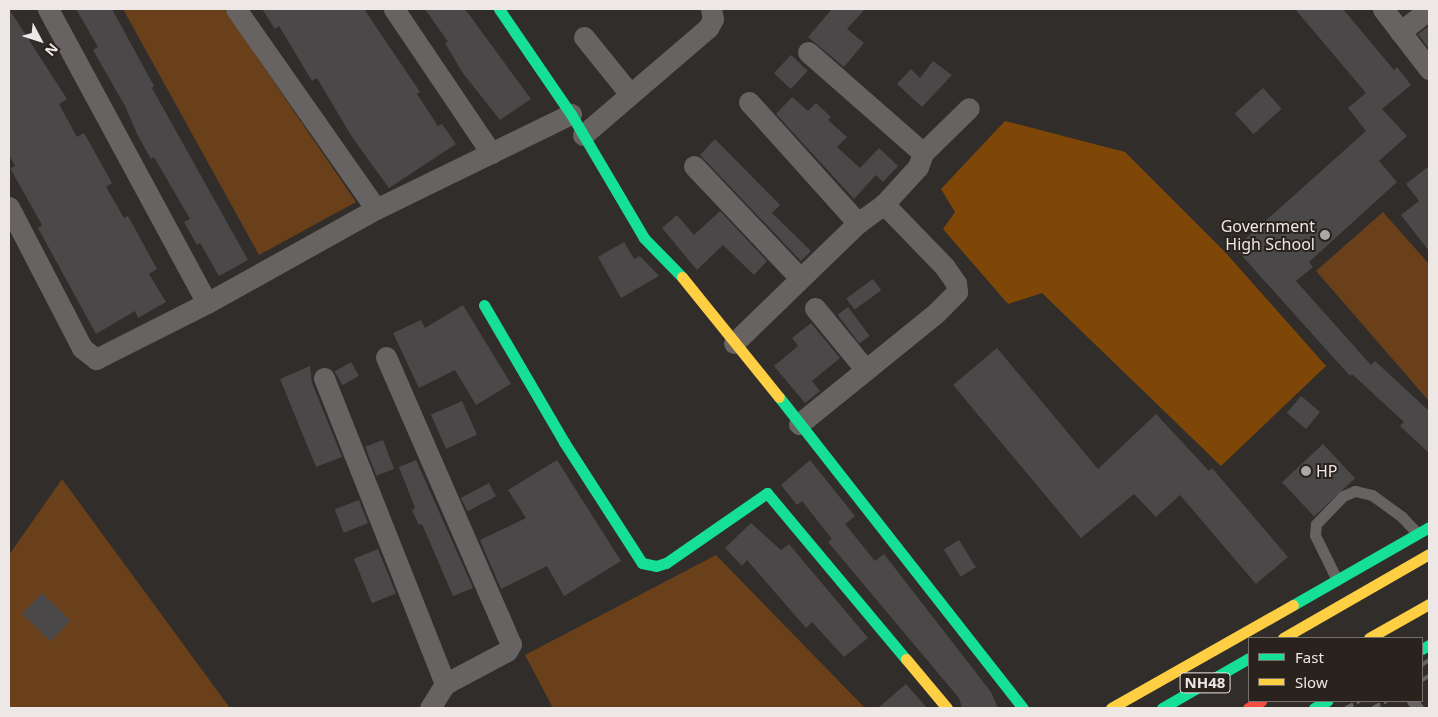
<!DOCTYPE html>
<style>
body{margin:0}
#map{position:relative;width:1438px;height:717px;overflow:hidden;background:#302d2a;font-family:"Noto Sans",sans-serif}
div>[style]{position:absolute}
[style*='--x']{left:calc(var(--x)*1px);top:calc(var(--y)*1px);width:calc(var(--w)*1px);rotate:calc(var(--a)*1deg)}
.green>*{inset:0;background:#6a401a}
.forest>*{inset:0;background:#7f4707}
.building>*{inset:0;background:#4a4849;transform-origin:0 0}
.lane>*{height:11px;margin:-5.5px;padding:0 5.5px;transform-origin:5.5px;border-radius:5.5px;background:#666362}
.street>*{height:21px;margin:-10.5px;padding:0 10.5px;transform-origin:10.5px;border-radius:10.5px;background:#666362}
.fast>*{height:11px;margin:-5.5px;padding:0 5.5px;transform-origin:5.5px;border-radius:5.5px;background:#16e098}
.slow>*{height:11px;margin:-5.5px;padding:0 5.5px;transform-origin:5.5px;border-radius:5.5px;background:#ffcf43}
.jam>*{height:11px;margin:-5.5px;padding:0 5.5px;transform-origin:5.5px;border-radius:5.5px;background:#f24e42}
.rail>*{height:4px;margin-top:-2px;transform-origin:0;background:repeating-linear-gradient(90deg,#666462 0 8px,transparent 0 12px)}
.dots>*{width:14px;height:14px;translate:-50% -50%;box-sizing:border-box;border:2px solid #29221d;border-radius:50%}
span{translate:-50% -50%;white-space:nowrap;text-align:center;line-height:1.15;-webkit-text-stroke:4px #29221d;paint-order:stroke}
.shield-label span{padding:1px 4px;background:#29221d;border:1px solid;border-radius:4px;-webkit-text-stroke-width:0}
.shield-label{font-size:15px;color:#ede8e5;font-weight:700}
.poi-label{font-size:16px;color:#ede8e5}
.right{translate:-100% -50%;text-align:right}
.left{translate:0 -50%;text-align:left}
.frame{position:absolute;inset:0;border:10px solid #ede8e5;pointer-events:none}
.legend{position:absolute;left:1248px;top:637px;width:175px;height:65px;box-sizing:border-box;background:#29221d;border:1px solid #77716d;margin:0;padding:6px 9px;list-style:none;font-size:15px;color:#ede8e5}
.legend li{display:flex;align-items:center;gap:10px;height:25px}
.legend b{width:25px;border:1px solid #77716d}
.north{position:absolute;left:15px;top:15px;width:50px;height:50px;-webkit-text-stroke:4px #29221d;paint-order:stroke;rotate:130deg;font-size:14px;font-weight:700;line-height:20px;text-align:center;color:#ede8e5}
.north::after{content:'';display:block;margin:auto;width:18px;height:22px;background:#ede8e5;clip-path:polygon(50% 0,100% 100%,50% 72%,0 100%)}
</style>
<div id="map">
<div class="green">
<i style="clip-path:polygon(123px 9px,224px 9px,356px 202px,259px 255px)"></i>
<i style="clip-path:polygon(1383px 212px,1429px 264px,1429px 401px,1316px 271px)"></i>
<i style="clip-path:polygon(62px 479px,230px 708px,9px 708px,9px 555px)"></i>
<i style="clip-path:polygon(716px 555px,865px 708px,553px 708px,525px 655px)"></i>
</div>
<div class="forest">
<i style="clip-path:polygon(1005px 121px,1125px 152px,1225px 252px,1326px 366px,1221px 466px,1042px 293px,1008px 304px,943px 229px,955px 212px,941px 189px)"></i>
</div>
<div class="building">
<i style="clip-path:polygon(9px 9px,67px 99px,59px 104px,77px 137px,84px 133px,112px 183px,106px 187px,124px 218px,128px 216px,157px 269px,149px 274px,166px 302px,138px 318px,135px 311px,96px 334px,38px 228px,42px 225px,10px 168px,15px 166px,9px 155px)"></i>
<i style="clip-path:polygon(76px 9px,112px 9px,154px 86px,152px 88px,248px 260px,219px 276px,200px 243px,197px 245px,184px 222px,190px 219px,154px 157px,151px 159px,138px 136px,125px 106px,93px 50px,98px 47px)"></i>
<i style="clip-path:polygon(262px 9px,364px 9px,420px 92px,417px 94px,438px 126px,442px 124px,456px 144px,389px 188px,352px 137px,317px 78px,312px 81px,279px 26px,275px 29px)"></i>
<i style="clip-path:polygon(425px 9px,465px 9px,531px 99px,500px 120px,462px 72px,445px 43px,448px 42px)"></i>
<i style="clip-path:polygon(832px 9px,865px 9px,847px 29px,864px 43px,844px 67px,808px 37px)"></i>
<i style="clip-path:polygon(1295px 9px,1343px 9px,1394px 70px,1397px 67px,1411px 85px,1382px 109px,1407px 136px,1379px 161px,1397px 182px,1309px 262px,1313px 267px,1296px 281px,1371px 365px,1375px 361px,1429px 411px,1429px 453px,1400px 426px,1404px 422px,1352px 374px,1350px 376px,1235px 248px,1366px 131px,1348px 108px,1366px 93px)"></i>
<i style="clip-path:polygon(1429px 26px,1429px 49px,1418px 34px)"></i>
<i style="left:791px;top:55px;width:23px;height:25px;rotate:43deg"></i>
<i style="clip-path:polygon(933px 61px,952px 75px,922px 107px,897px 84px,911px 69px,920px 78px)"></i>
<i style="left:1263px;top:88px;width:28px;height:38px;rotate:48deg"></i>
<i style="clip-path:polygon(792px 97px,808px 111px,816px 103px,831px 117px,828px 120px,847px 137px,837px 147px,860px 168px,879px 148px,898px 166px,883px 182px,876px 175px,854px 199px,776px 114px)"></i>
<i style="clip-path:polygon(715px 139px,780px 205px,772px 213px,811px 251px,801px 261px,700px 155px)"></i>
<i style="clip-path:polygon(1429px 166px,1429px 251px,1401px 215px,1419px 201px,1406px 184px)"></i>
<i style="clip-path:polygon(720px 211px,767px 261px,754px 275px,723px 245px,697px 270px,662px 228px,677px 215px,694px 235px)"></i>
<i style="clip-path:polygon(624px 242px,634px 259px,640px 256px,659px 276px,621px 298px,598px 257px)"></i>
<i style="left:873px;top:279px;width:14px;height:33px;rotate:54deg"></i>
<i style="clip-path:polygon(463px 305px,511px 384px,476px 405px,455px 370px,419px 388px,393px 333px,421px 320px,425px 328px)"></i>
<i style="left:848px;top:307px;width:36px;height:13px;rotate:53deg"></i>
<i style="clip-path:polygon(811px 323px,840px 358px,812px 381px,820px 391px,805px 403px,774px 366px,798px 346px,792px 338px)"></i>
<i style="clip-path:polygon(997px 348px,1098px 469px,1156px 414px,1209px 471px,1212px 468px,1288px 557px,1256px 584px,1180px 495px,1156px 517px,1134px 494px,1081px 538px,953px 385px)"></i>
<i style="left:351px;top:362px;width:16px;height:19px;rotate:60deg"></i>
<i style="clip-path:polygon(310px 366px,312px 383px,342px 457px,316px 467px,280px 379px)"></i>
<i style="left:1301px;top:396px;width:25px;height:22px;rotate:40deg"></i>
<i style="left:462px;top:401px;width:37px;height:34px;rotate:66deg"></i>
<i style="left:383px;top:440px;width:31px;height:19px;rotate:69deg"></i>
<i style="left:1323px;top:444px;width:47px;height:56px;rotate:47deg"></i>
<i style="clip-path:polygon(416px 460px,473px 588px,453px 596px,422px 524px,419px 525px,412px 510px,415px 508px,399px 467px)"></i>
<i style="clip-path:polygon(557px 460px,621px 561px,564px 596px,547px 566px,501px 589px,480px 540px,526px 518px,508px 490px)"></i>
<i style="clip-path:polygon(810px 460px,855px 516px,845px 524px,875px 561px,884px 554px,991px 692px,998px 708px,962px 708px,959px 698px,828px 542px,832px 539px,802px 501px,797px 505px,781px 485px)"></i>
<i style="left:489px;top:483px;width:15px;height:32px;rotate:62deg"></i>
<i style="left:359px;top:500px;width:25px;height:26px;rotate:69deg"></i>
<i style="clip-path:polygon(751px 523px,781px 550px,789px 544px,868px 638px,844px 657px,812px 622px,806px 628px,747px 560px,742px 566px,725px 548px)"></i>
<i style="left:959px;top:540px;width:32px;height:18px;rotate:58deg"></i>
<i style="left:378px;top:549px;width:48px;height:26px;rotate:68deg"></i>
<i style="left:42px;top:593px;width:40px;height:29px;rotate:44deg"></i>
<i style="clip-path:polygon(906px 684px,927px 708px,878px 708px)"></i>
</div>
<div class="lane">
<i style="--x:1337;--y:580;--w:50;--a:-116.1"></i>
<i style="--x:1315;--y:535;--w:11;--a:-85"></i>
<i style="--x:1316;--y:524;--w:39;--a:-46"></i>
<i style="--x:1343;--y:496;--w:13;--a:-23"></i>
<i style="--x:1355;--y:491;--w:17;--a:13"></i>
<i style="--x:1372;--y:495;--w:37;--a:36"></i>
<i style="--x:1402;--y:517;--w:22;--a:47"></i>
<i style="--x:1412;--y:701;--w:9;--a:49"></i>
</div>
<div class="street">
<i style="--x:48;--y:9;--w:334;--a:61.6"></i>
<i style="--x:236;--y:9;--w:244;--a:55"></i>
<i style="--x:394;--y:9;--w:174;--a:56"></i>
<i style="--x:1383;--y:9;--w:76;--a:52.5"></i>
<i style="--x:1400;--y:32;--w:37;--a:-38"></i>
<i style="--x:584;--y:37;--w:73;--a:51.1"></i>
<i style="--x:749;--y:102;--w:163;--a:48"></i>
<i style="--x:583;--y:135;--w:165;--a:-40.6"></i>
<i style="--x:708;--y:28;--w:10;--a:-61"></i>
<i style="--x:713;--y:19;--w:10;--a:-101"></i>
<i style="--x:923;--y:153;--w:64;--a:-44.4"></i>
<i style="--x:694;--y:166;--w:154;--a:46.6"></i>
<i style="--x:9;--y:207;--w:159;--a:62.6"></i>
<i style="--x:82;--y:348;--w:18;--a:38"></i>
<i style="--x:96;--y:359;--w:124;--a:-26.8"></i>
<i style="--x:207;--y:303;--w:193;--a:-29.1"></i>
<i style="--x:376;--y:209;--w:217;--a:-26"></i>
<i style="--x:815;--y:308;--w:80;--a:50.6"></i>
<i style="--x:734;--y:343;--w:173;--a:-44.1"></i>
<i style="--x:858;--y:223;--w:32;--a:-36"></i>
<i style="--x:884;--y:204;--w:50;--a:-47.4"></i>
<i style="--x:918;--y:167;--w:15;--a:-70"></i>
<i style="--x:923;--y:153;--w:153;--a:-138.7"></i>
<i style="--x:386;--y:357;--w:313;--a:66.5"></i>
<i style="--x:511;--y:644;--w:8;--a:120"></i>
<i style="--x:507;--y:651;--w:70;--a:152"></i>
<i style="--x:445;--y:684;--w:28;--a:122"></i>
<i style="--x:324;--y:378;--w:329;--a:68.4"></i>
<i style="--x:799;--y:424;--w:176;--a:-39"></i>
<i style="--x:936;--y:313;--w:30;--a:-45"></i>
<i style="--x:957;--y:292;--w:9;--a:-96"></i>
<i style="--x:956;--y:283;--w:19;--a:-125"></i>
<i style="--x:945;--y:267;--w:88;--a:-134.1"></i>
</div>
<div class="fast">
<i style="--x:499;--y:9;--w:127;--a:55.6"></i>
<i style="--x:571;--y:114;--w:144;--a:59.5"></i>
<i style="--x:644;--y:238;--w:54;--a:45.7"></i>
<i style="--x:484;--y:305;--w:159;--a:59.7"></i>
<i style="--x:564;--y:442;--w:144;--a:57.2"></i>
<i style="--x:642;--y:563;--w:14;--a:12"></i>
<i style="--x:656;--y:566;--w:10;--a:-17"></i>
<i style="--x:666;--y:563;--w:123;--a:-34.7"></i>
<i style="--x:767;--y:493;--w:217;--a:50.1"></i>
<i style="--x:779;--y:397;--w:395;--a:51.9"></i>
<i style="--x:1293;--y:605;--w:157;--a:-29.8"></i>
<i style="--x:1422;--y:649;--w:8;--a:-30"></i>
<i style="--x:1162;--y:708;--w:100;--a:-29.9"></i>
<i style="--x:1314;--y:708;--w:15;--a:-28"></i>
</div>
<div class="slow">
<i style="--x:682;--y:277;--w:154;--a:51.1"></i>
<i style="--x:1283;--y:638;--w:168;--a:-29.9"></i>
<i style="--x:1369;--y:638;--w:69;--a:-29.5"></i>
<i style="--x:906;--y:659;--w:64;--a:50.1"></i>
<i style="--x:1111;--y:708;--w:209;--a:-29.5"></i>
</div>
<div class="jam">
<i style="--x:1248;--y:708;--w:15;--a:-28"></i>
</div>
<div class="rail">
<i style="--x:1422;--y:665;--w:9;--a:-36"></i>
<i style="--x:1422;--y:680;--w:8;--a:-30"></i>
<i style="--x:1346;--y:708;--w:15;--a:-28"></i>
<i style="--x:1373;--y:708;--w:15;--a:-28"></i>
</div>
<div class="dots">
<i style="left:1325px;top:235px;background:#aba7a4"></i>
<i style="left:1306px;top:471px;background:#aba7a4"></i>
</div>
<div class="shield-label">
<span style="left:1205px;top:683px">NH48</span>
</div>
<div class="poi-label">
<span class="right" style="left:1315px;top:235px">Government<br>High School</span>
<span class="left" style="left:1316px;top:471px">HP</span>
</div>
<div class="frame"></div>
<ul class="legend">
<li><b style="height:6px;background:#16e098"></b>Fast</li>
<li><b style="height:6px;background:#ffcf43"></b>Slow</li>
</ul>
<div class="north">N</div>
</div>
